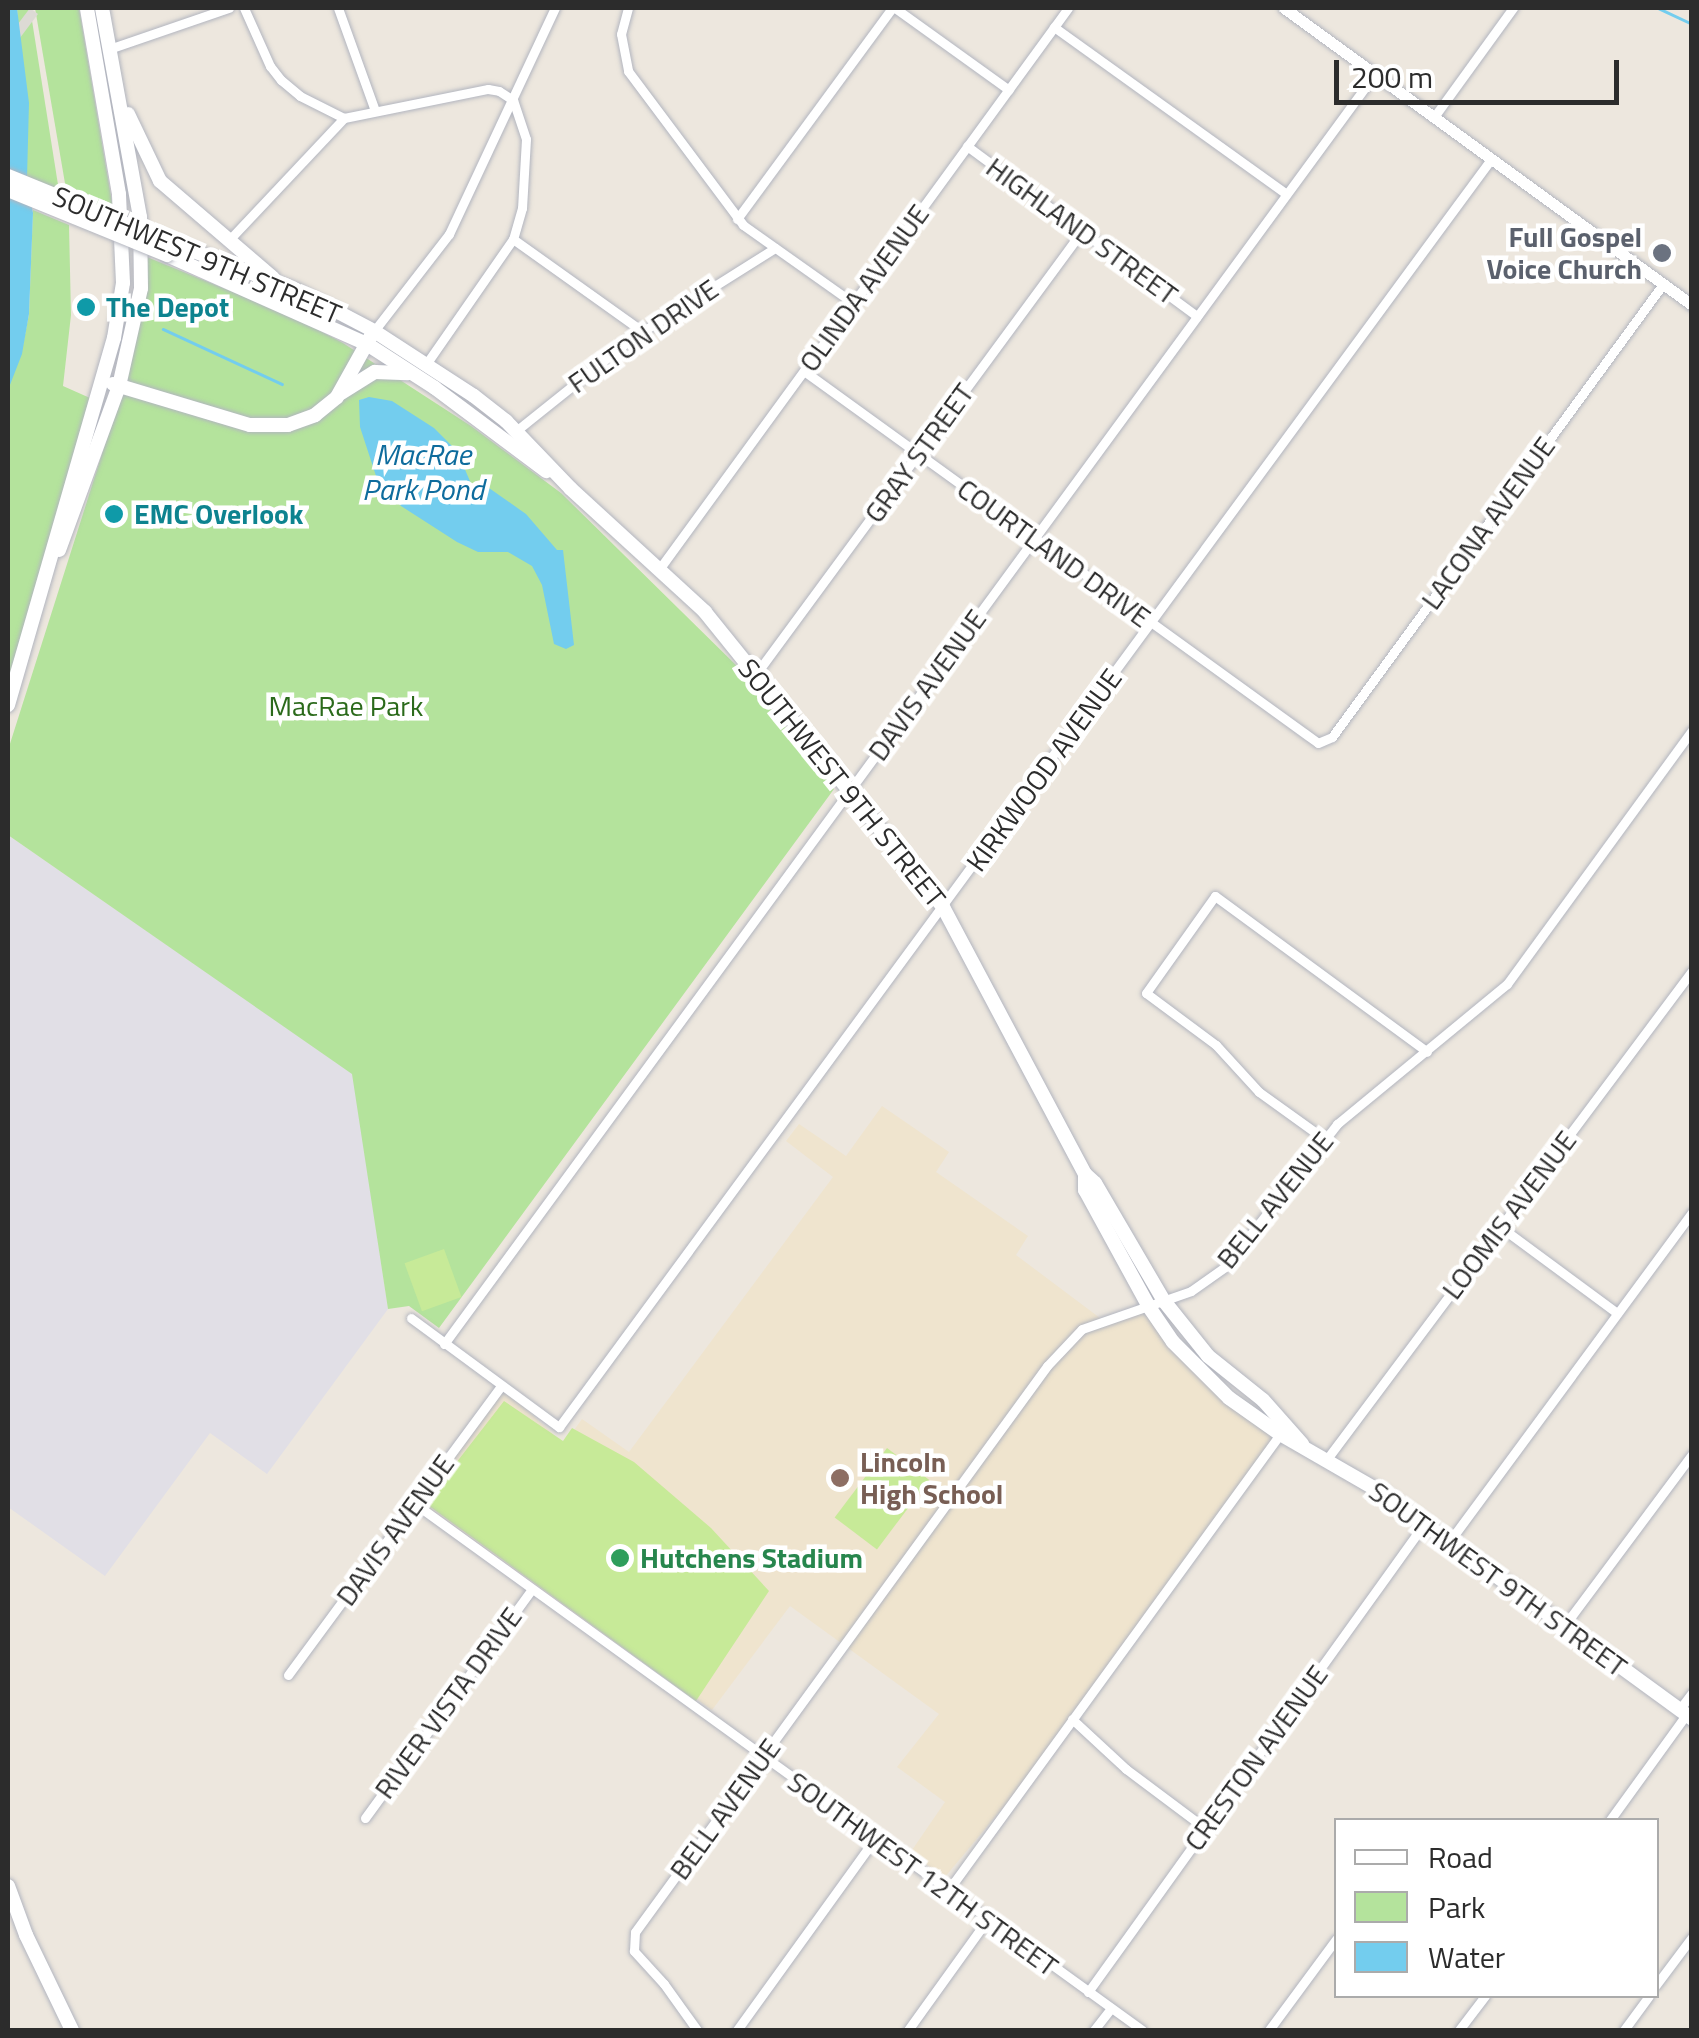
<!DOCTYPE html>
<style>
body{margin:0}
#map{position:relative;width:1699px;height:2038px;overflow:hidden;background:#ede7de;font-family:"Titillium Web",sans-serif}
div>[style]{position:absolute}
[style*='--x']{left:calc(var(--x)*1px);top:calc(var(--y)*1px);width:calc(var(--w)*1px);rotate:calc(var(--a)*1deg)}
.industrial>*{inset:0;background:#e1dfe6}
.education>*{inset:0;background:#efe4ce}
.green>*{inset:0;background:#b4e39c}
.pitch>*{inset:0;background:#c7ea98;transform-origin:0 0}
.plaza>*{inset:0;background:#dddad5;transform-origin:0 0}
.water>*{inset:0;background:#73cdee}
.stream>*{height:2.5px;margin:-1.25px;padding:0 1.25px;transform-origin:1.25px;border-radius:1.25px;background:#73cdee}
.roads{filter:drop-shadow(0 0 2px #b2b5bf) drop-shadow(0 0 2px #b2b5bf)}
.minor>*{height:9px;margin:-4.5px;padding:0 4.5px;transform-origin:4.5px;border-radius:4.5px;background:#fff}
.tertiary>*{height:11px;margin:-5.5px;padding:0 5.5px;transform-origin:5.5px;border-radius:5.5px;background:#fff}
.secondary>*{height:14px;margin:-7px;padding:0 7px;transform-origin:7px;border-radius:7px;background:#fff}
.bridges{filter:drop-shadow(0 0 2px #b2b5bf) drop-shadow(0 0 2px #b2b5bf)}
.secondary-bridge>*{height:14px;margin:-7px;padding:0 7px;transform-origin:7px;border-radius:7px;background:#fff}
.dots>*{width:28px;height:28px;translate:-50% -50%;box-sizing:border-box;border:5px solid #fff;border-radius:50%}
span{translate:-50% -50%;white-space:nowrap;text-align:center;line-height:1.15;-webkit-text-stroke:9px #fff;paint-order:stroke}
.street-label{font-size:28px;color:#2c2c2c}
.worship-label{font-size:28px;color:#5b616d;font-weight:700}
.right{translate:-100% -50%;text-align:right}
.culture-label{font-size:28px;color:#0d838f;font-weight:700}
.left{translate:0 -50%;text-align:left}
.park-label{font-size:28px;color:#2b6a1b}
.education-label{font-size:28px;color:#785e54;font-weight:700}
.leisure-label{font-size:28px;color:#27864d;font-weight:700}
.water-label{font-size:30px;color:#0e6c9d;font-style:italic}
.frame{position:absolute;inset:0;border:10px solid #2c2c2c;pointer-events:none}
.legend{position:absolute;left:1334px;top:1818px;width:325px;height:180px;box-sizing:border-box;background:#fff;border:2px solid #ababab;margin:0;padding:12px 18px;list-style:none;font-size:30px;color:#2c2c2c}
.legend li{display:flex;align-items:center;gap:20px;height:50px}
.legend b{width:50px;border:2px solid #ababab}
.scale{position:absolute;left:1334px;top:60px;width:285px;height:45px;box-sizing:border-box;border:5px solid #2c2c2c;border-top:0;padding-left:12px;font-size:30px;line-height:35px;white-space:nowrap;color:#2c2c2c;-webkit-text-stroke:8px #fff;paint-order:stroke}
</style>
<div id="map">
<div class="industrial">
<i style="clip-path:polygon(8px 835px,353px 1074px,388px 1309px,267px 1474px,210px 1433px,105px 1576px,8px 1507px)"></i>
</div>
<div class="education">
<i style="clip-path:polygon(882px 1106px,949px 1152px,936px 1172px,1028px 1236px,1016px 1255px,1104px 1321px,1149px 1307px,1173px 1342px,1280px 1434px,1041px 1762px,945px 1877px,910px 1853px,945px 1802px,897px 1767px,939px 1714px,790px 1606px,712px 1710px,414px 1503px,501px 1386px,564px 1444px,582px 1419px,629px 1452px,833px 1177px,786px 1141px,799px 1124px,846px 1156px)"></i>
</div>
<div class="green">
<i style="clip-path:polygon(17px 8px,30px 8px,59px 191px,27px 178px)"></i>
<i style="clip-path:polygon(35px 8px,79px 8px,114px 214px,67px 195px)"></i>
<i style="clip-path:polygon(33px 210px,69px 225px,71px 315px,63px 386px,90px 398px,8px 682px,8px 380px,22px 350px,29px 314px)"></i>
<i style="clip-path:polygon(147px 257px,294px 317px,343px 343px,471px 426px,561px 493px,739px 668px,834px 789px,439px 1328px,409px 1306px,388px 1309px,352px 1074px,8px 835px,8px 750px,128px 372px,142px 313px)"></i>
</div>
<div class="pitch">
<i style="left:444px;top:1249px;width:51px;height:42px;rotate:70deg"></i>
<i style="clip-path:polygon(504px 1401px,563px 1441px,572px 1428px,634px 1462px,711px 1528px,769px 1591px,696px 1701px,425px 1503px)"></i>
<i style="left:887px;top:1448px;width:53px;height:87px;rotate:37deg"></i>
</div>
<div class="plaza">
<i style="left:30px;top:8px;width:10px;height:185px;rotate:37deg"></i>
</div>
<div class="water">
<i style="clip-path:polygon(8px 8px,17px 8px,29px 103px,27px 178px,33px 213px,29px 314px,22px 354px,8px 390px)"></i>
<i style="clip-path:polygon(369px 397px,392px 401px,434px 428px,457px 451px,479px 502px,489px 488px,526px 514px,557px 550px,563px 550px,574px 645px,566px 649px,554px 644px,542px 585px,532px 566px,508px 552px,478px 552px,457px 542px,401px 506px,377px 479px,360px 427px,359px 400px)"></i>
</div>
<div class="stream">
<i style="--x:1658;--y:8;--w:38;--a:25"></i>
<i style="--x:163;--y:329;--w:131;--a:24.8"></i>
</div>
<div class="roads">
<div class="minor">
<i style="--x:244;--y:8;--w:64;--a:65.9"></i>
<i style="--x:270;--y:66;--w:18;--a:52"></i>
<i style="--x:281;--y:80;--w:25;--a:40"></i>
<i style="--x:300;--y:96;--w:49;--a:26.6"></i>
<i style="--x:338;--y:8;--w:109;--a:70.2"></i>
<i style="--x:628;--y:8;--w:27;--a:105"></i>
<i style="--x:621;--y:34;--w:38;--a:79"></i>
<i style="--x:628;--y:71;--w:192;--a:53.2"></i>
<i style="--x:743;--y:225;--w:135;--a:35.3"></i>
<i style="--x:895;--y:8;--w:140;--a:35.7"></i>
<i style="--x:1054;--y:27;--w:286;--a:35.7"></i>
<i style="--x:109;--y:49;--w:127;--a:-18.9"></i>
<i style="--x:1434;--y:117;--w:135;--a:-54.1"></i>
<i style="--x:967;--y:146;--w:286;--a:36.5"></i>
<i style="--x:737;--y:219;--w:262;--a:-53.7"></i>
<i style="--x:230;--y:239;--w:166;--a:-46.7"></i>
<i style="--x:344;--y:118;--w:147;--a:-11.4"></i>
<i style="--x:488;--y:89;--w:11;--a:10"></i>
<i style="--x:499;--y:91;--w:17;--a:33"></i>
<i style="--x:513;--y:100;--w:41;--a:71.6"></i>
<i style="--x:526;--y:139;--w:69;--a:93.3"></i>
<i style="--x:522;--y:208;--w:32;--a:106"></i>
<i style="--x:513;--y:239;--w:152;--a:124.8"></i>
<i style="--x:513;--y:239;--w:158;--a:35.5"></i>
<i style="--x:374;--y:331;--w:123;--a:-52.3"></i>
<i style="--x:449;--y:234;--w:250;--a:-64.9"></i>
<i style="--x:804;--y:371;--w:634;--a:35.89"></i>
<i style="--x:1318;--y:743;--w:15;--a:-23"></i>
<i style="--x:1332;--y:737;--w:561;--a:-53.84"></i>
<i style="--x:516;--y:431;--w:149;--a:-38.7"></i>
<i style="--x:632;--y:338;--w:169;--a:-32.2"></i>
<i style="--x:660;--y:568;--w:693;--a:-53.92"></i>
<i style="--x:756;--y:674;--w:550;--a:-53.65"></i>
<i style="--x:1323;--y:1138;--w:79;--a:-144.3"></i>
<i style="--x:1259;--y:1092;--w:64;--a:-132.5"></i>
<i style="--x:1216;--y:1045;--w:87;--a:-143.4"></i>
<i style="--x:1146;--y:993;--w:119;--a:-54.6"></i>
<i style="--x:1215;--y:896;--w:263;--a:36.3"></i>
<i style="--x:1502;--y:1228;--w:143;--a:36.5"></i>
<i style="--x:411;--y:1318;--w:184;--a:36.4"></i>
<i style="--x:559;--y:1427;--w:1574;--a:-53.68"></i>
<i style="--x:444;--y:1344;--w:1575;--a:-53.76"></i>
<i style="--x:1327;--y:1459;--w:609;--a:-53.21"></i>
<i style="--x:414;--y:1503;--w:899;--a:35.9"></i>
<i style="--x:1449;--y:1542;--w:410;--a:-53.6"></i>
<i style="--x:1564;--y:1626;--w:214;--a:-53.3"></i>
<i style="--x:288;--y:1675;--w:359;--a:-53.6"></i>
<i style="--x:1679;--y:1710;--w:21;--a:-53"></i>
<i style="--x:1072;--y:1719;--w:74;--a:42.8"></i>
<i style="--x:1126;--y:1769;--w:99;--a:36.8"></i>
<i style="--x:365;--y:1818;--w:283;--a:-53.9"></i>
<i style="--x:1610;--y:1820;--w:130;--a:-54.1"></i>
<i style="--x:947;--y:1892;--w:568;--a:-53.96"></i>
<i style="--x:1656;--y:1985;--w:60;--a:-53.1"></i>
<i style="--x:1088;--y:1992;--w:576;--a:-54.32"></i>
<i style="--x:697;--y:2030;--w:57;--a:-125.7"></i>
<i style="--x:664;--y:1984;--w:45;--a:-132.3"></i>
<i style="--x:634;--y:1951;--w:19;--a:-87"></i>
<i style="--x:635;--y:1932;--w:700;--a:-53.95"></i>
<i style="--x:1047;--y:1366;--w:51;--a:-46.6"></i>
<i style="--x:1082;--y:1329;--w:115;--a:-19.2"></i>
<i style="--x:1191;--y:1291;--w:42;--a:-35.2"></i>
<i style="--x:1225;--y:1267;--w:182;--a:-51.9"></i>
<i style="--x:1337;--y:1124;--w:220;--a:-39.5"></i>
<i style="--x:1507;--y:984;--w:314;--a:-53.9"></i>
<i style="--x:737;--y:2030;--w:234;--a:-54.2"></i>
<i style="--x:908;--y:2030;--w:135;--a:-54.3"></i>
<i style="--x:1094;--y:2030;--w:28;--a:-52"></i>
<i style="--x:1269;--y:2030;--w:113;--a:-53.6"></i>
<i style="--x:1459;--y:2030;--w:43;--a:-52.6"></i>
<i style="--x:1624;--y:2030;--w:42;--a:-53.7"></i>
</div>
<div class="tertiary">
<i style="--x:1284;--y:8;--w:505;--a:36.05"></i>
</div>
<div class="secondary">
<i style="--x:128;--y:114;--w:74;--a:64.5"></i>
<i style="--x:160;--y:181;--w:149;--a:40.6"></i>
<i style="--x:167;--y:241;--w:138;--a:20.8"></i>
<i style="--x:296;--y:290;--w:88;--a:27.7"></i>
<i style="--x:374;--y:331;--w:119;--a:33"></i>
<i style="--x:474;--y:396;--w:41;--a:38"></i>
<i style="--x:506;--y:421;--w:94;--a:46.3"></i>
<i style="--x:571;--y:489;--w:182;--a:42.5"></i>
<i style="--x:705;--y:612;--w:379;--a:51.1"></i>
<i style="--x:943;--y:907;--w:302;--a:62"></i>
<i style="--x:1085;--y:1174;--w:13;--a:42"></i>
<i style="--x:1095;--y:1183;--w:137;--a:59.7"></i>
<i style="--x:1164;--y:1301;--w:70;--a:51.3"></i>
<i style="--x:1208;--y:1356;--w:70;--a:38.7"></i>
<i style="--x:1263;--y:1400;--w:59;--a:48.4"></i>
<i style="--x:167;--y:255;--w:219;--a:24"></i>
<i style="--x:367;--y:344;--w:81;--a:32.9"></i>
<i style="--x:435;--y:388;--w:139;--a:36.8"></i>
<i style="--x:113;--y:384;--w:143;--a:16.7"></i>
<i style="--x:250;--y:425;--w:38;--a:0"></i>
<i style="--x:288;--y:425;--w:29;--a:-20"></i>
<i style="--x:315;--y:415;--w:28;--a:-39"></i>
<i style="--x:337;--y:397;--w:70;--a:-60.9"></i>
<i style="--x:341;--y:393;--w:40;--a:-32"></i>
<i style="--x:375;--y:372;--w:33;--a:2"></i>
<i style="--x:59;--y:550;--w:175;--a:-69.9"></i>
<i style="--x:119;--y:386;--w:100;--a:-77.3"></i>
<i style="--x:141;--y:288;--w:71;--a:-90.8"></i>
<i style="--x:140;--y:217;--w:212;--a:-100.3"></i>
<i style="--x:8;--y:705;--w:382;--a:-73.9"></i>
<i style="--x:114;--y:338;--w:56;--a:-80.7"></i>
<i style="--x:123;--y:283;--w:89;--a:-92.6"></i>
<i style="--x:119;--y:194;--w:189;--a:-99.8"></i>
<i style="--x:1085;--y:1174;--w:16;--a:90"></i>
<i style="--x:1085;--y:1190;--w:133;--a:61.3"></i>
<i style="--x:1149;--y:1307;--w:42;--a:55.6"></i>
<i style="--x:1173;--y:1342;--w:79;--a:45"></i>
<i style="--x:1229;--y:1398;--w:62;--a:35.2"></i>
<i style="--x:1280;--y:1434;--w:116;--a:29.9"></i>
<i style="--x:1381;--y:1492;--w:385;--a:36.1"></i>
<i style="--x:8;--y:1886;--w:52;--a:69.8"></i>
<i style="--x:26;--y:1935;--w:106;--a:64.2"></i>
</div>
</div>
<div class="bridges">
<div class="secondary-bridge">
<i style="--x:8;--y:176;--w:172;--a:22.2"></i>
<i style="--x:8;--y:190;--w:172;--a:22.2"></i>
</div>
</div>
<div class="dots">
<i style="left:1662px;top:253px;background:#6b7280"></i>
<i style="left:86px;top:307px;background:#0f9aa8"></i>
<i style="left:114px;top:514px;background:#0f9aa8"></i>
<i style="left:840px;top:1478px;background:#8d6e63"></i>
<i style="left:620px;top:1558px;background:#2e9e5b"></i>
</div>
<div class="street-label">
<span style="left:1082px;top:231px;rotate:36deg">HIGHLAND STREET</span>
<span style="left:197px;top:255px;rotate:23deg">SOUTHWEST 9TH STREET</span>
<span style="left:864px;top:288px;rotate:-54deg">OLINDA AVENUE</span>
<span style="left:643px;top:336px;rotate:-35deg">FULTON DRIVE</span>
<span style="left:919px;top:453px;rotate:-54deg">GRAY STREET</span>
<span style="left:1488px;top:523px;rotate:-54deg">LACONA AVENUE</span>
<span style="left:1054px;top:553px;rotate:36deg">COURTLAND DRIVE</span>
<span style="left:927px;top:685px;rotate:-54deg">DAVIS AVENUE</span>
<span style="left:1044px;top:770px;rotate:-54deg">KIRKWOOD AVENUE</span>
<span style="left:842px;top:783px;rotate:51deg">SOUTHWEST 9TH STREET</span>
<span style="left:1275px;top:1200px;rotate:-51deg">BELL AVENUE</span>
<span style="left:1509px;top:1215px;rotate:-53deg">LOOMIS AVENUE</span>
<span style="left:395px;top:1530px;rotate:-54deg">DAVIS AVENUE</span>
<span style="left:1498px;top:1579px;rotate:36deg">SOUTHWEST 9TH STREET</span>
<span style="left:448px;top:1703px;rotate:-54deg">RIVER VISTA DRIVE</span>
<span style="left:1256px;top:1758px;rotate:-54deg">CRESTON AVENUE</span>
<span style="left:725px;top:1809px;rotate:-54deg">BELL AVENUE</span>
<span style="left:923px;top:1874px;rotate:36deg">SOUTHWEST 12TH STREET</span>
</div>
<div class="worship-label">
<span class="right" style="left:1642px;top:253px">Full Gospel<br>Voice Church</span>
</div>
<div class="culture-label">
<span class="left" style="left:106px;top:307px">The Depot</span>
<span class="left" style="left:134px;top:514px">EMC Overlook</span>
</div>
<div class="park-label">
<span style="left:346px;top:706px">MacRae Park</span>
</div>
<div class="education-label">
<span class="left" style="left:860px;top:1478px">Lincoln<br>High School</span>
</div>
<div class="leisure-label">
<span class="left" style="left:640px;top:1558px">Hutchens Stadium</span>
</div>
<div class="water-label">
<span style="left:423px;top:471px">MacRae<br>Park Pond</span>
</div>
<div class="frame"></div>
<ul class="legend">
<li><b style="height:12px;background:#fff"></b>Road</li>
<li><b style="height:28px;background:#b4e39c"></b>Park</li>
<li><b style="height:28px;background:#73cdee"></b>Water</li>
</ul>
<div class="scale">200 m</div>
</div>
